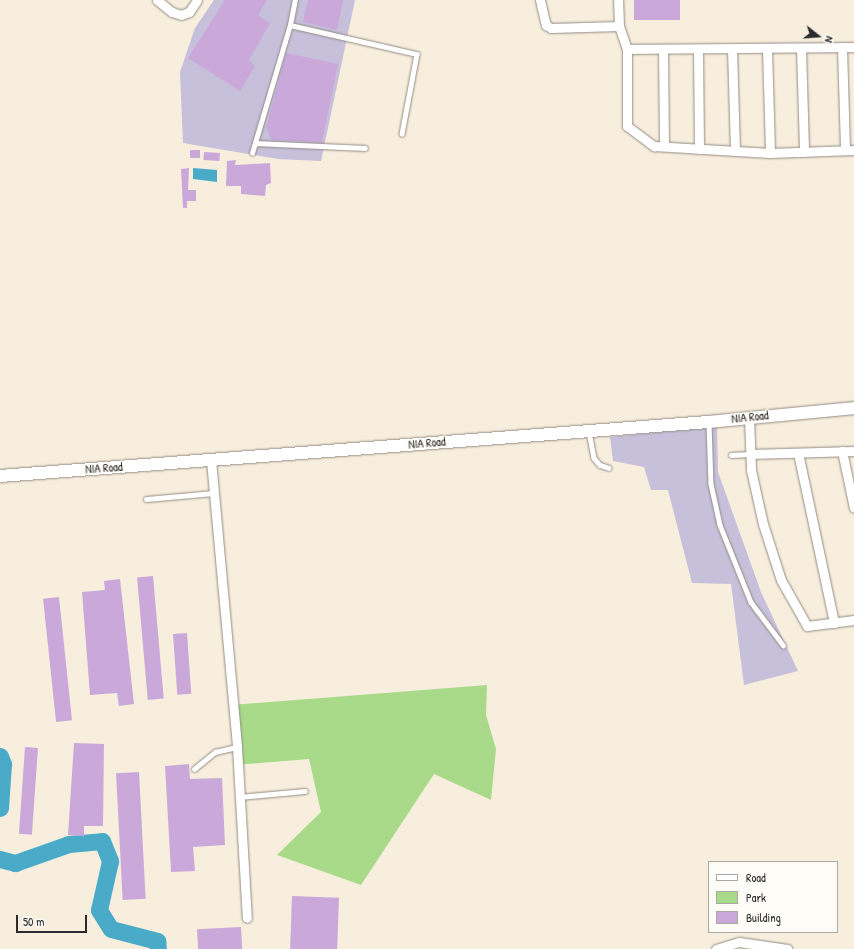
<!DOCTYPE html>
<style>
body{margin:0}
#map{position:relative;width:854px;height:949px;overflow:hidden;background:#f8eedd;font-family:"Patrick Hand",sans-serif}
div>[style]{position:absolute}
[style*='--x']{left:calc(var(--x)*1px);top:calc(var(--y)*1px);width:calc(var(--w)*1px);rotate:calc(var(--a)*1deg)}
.industrial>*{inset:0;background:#c6c0da}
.green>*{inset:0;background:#a8da89}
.water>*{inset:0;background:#4aabc9}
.river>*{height:17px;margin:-8.5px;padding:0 8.5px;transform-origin:8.5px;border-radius:8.5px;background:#4aabc9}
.building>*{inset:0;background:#caa8da;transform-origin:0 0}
.roads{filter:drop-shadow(0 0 1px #928c84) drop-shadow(0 0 1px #928c84)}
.service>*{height:4.5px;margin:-2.25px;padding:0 2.25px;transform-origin:2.25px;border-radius:2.25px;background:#fff}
.minor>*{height:9px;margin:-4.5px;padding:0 4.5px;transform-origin:4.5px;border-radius:4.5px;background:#fff}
.tertiary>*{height:12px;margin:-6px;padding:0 6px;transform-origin:6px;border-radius:6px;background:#fff}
span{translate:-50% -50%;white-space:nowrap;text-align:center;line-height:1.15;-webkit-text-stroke:3px #fdfcf7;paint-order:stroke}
.street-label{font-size:12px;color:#2b2b2b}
.legend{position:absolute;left:708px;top:861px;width:130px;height:72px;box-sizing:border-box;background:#fdfcf7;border:1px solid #a9a8a5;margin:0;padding:5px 7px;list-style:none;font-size:12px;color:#2b2b2b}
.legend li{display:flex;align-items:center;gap:8px;height:20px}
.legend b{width:20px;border:1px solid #a9a8a5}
.north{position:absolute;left:798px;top:16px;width:40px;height:40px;-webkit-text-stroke:3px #fdfcf7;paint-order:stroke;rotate:107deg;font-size:11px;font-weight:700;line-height:16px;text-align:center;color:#2b2b2b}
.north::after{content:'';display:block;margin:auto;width:14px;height:18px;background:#2b2b2b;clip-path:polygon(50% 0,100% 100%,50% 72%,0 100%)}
.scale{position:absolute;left:16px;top:915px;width:71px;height:18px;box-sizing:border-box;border:2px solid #2b2b2b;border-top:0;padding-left:5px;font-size:12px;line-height:14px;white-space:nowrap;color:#2b2b2b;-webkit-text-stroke:3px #fdfcf7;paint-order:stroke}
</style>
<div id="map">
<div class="industrial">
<i style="clip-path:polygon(214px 0,355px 0,321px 161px,278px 159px,183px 143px,180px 72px,195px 28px)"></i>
<i style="clip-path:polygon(717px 426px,718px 472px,761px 592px,798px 671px,744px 685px,731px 584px,692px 583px,668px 490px,651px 490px,644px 467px,613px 461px,610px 437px)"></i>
</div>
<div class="green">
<i style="clip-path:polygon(487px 685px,486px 715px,496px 749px,491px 800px,434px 774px,361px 885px,277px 855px,321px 812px,309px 759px,236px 765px,231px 705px)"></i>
</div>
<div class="water">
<i style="clip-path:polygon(193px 168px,217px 170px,217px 182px,193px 179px)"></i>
</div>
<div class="river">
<i style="--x:0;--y:756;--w:9;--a:69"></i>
<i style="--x:3;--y:764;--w:44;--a:93.9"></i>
<i style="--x:0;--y:859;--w:16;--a:15"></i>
<i style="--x:15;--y:863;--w:57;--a:-19.4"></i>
<i style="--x:69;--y:844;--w:33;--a:-5"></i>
<i style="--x:102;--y:841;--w:22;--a:68"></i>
<i style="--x:110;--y:861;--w:50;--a:102.7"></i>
<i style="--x:99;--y:910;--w:22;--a:58"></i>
<i style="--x:111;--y:929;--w:48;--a:14.6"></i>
<i style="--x:157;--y:941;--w:8;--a:83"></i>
</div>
<div class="building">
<i style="clip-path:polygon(225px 0,267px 0,258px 15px,270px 23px,249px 60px,255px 66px,240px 91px,188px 58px)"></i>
<i style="clip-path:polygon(308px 0,343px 0,337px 30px,303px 22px)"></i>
<i style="left:634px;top:0;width:46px;height:20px"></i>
<i style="clip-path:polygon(286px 53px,338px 64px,322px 142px,272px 140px,266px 128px)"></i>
<i style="left:190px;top:150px;width:10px;height:8px"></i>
<i style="left:204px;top:152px;width:16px;height:8px;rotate:4deg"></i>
<i style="clip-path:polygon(236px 160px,235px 165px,270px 163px,271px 183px,266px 185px,265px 196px,241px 194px,241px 186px,226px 186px,227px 161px)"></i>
<i style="clip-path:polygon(189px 168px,188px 190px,196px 190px,196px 201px,187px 201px,187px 208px,183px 208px,181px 169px)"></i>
<i style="left:153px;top:576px;width:123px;height:16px;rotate:85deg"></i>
<i style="clip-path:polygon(120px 579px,134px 704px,119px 706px,117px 693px,90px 695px,82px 592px,105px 590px,104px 581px)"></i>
<i style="left:59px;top:597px;width:124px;height:16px;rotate:84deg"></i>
<i style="left:187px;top:633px;width:61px;height:14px;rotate:86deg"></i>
<i style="clip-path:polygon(74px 743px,104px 744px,103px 826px,84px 826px,84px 836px,68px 835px)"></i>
<i style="left:25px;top:747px;width:13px;height:87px;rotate:4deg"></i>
<i style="clip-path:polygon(189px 764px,190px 779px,222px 778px,225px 845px,193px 847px,195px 871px,171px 872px,165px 766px)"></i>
<i style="left:139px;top:772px;width:127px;height:23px;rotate:87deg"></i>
<i style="left:292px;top:896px;width:47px;height:53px;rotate:2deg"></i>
<i style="left:241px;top:927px;width:22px;height:44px;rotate:87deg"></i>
</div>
<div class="roads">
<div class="service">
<i style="--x:290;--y:25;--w:130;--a:12.9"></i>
<i style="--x:417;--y:54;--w:81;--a:100.6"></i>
<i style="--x:255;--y:143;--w:110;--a:2.6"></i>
<i style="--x:252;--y:153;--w:134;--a:-73.5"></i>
<i style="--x:290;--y:25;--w:25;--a:-79"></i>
<i style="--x:709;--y:422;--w:62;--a:88.2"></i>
<i style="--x:711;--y:484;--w:42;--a:77.6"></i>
<i style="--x:720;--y:525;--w:83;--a:68.1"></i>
<i style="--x:751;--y:602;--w:54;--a:53.3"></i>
<i style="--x:589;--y:432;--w:26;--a:79"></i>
<i style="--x:594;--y:458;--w:9;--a:49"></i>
<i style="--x:600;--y:465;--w:9;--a:18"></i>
<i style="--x:731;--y:455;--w:19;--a:-3"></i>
<i style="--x:146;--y:499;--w:68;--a:-5"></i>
<i style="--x:194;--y:769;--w:27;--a:-39"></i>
<i style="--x:215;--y:752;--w:23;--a:-13"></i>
<i style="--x:239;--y:797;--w:66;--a:-5.2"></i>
</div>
<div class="minor">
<i style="--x:157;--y:0;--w:19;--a:39"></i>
<i style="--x:172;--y:12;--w:9;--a:18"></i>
<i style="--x:181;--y:15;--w:9;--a:-21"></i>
<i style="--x:189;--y:12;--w:14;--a:-56"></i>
<i style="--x:540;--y:0;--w:26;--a:77"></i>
<i style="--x:546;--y:25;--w:6;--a:31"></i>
<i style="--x:551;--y:28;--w:68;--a:-1.7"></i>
<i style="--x:619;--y:26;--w:26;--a:-92"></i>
<i style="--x:619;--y:26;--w:24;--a:71"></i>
<i style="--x:627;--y:49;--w:77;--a:90"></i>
<i style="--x:627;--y:126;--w:34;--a:37"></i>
<i style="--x:654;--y:146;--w:116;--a:3.5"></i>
<i style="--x:770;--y:153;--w:84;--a:-2"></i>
<i style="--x:842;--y:47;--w:103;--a:88.3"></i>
<i style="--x:801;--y:48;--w:104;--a:88.3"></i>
<i style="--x:627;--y:49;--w:227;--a:-0.5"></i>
<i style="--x:732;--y:49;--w:102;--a:88.3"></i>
<i style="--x:663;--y:50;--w:96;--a:89.4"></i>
<i style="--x:698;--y:50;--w:99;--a:89.4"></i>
<i style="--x:767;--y:50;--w:103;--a:88.3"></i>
<i style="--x:749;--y:417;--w:53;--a:87.8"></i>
<i style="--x:751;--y:470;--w:55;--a:77.5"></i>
<i style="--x:763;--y:524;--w:59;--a:72.2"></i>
<i style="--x:781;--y:580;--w:53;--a:60.5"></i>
<i style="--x:807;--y:626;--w:47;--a:-7.3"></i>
<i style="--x:842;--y:451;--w:58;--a:78.1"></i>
<i style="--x:798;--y:453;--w:174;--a:78"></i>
<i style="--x:750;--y:454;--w:104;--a:-1.7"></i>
<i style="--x:211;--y:460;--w:288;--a:84.8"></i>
<i style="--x:237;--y:747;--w:171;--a:86.7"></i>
<i style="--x:716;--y:949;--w:24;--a:-17"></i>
<i style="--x:739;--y:942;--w:49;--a:8.3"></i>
</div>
<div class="tertiary">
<i style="--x:0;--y:476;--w:711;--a:-4.36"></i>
<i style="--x:709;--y:422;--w:146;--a:-5.5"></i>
</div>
</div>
<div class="street-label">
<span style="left:750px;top:417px;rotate:-6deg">NIA Road</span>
<span style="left:427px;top:443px;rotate:-5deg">NIA Road</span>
<span style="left:104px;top:468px;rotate:-4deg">NIA Road</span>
</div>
<ul class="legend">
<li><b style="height:5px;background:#fff"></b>Road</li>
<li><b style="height:11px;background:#a8da89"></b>Park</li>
<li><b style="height:11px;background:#caa8da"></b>Building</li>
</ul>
<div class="north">N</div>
<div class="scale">50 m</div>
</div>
